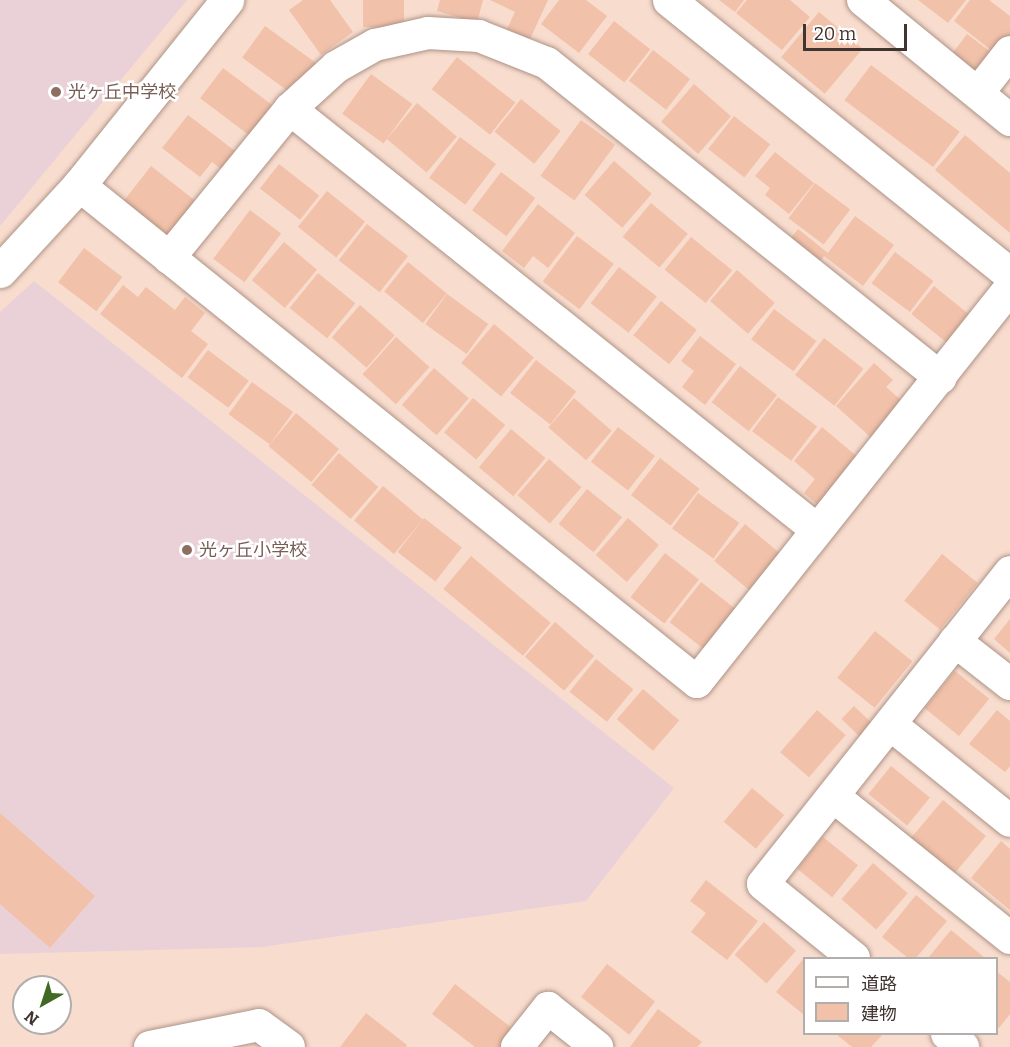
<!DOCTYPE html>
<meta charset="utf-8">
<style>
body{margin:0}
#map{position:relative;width:1010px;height:1047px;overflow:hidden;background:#f8dcce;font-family:Bitter,"Noto Sans JP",serif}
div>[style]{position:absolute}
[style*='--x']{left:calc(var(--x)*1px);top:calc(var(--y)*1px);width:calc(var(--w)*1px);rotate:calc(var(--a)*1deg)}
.education>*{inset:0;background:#ead1d8}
.building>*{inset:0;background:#f2c1a9;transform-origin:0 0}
.roads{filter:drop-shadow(0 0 2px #ad9386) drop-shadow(0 0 2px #ad9386)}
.minor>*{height:32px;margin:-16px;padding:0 16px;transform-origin:16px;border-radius:16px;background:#fff}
.tertiary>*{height:33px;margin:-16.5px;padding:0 16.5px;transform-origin:16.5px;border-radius:16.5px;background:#fff}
.dots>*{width:16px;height:16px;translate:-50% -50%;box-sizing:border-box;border:3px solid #fff;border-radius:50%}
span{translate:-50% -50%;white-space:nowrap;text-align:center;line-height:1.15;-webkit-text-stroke:5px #fff;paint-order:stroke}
.education-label{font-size:18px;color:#785e54}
.left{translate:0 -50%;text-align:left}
.legend{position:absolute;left:803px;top:957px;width:195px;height:78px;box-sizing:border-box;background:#fff;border:2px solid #b2aeac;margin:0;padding:8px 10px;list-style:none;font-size:18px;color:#3f342f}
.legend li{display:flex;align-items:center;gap:12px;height:30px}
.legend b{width:30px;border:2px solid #b2aeac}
.north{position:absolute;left:12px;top:975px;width:60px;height:60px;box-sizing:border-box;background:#fff;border:2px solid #b2aeac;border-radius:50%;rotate:219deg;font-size:16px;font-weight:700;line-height:24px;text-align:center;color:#3f342f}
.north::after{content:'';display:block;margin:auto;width:21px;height:27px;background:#406925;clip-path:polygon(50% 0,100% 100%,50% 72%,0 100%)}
.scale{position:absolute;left:803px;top:24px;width:104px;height:27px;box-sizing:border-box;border:3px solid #3f342f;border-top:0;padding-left:8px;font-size:18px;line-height:21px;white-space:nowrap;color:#3f342f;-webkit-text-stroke:4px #fff;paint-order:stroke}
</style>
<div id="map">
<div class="education">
<i style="clip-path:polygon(0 0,187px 0,0 226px)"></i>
<i style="clip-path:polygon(34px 281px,674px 788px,586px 901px,262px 947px,0 954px,0 312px)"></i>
</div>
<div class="building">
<i style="clip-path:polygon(303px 0,330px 0,353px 32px,321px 55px,289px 10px)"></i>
<i style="left:363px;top:0;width:41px;height:27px"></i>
<i style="clip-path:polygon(440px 0,483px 0,477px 23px,437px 11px)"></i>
<i style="clip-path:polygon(490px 0,548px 0,530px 39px,507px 29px,515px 12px)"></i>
<i style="clip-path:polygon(559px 0,586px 0,607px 16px,579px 53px,541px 24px)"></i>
<i style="clip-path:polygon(719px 0,744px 0,735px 12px)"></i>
<i style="clip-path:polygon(747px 0,790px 0,810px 17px,782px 50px,736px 13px)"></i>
<i style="clip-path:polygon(918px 0,966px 0,948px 23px)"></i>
<i style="clip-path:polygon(970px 0,989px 0,1010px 16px,1010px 46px,1001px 58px,954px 21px)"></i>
<i style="left:819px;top:12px;width:57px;height:59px;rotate:40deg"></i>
<i style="left:614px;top:21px;width:46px;height:42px;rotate:38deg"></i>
<i style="left:265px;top:26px;width:64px;height:39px;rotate:36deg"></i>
<i style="left:967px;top:34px;width:43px;height:29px;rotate:37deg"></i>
<i style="left:653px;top:50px;width:47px;height:39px;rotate:38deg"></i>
<i style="left:457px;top:57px;width:74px;height:41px;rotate:38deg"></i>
<i style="left:871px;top:65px;width:111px;height:44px;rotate:37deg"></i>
<i style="left:223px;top:68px;width:66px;height:38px;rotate:37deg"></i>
<i style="left:371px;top:74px;width:51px;height:49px;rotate:36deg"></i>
<i style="left:694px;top:84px;width:49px;height:50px;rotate:41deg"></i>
<i style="left:521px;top:99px;width:51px;height:42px;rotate:39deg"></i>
<i style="left:417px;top:103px;width:52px;height:47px;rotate:40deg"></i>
<i style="clip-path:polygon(188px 115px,243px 157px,229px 175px,212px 162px,200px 177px,162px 148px)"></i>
<i style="left:734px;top:116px;width:46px;height:42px;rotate:38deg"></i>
<i style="left:581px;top:120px;width:42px;height:69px;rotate:36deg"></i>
<i style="clip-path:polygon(965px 135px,1010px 173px,1010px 233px,935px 170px)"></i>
<i style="left:460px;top:137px;width:45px;height:51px;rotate:37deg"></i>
<i style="clip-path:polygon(775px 152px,814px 183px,789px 214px,765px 195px,770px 188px,755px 176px)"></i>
<i style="left:614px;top:161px;width:50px;height:45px;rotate:41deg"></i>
<i style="left:279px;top:164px;width:51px;height:31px;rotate:38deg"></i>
<i style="left:151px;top:166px;width:66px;height:51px;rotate:38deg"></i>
<i style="left:501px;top:172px;width:43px;height:48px;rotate:37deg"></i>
<i style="left:815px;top:183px;width:44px;height:44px;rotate:37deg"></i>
<i style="left:327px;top:191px;width:49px;height:46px;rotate:39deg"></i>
<i style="left:651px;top:203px;width:48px;height:44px;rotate:40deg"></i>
<i style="clip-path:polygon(538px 204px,575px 233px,548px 268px,533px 256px,524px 268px,502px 251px)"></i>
<i style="left:250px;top:210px;width:39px;height:61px;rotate:37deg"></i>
<i style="clip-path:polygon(855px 216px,894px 245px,863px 286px,824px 256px,815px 268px,785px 245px,798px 229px,828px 253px)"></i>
<i style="left:367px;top:224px;width:52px;height:46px;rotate:38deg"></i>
<i style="left:577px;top:236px;width:46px;height:57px;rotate:37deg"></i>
<i style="left:691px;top:237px;width:53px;height:42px;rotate:39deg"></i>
<i style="left:284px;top:242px;width:43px;height:50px;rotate:40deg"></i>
<i style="left:84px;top:248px;width:48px;height:43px;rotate:37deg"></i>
<i style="left:895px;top:252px;width:48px;height:39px;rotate:37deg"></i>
<i style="left:408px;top:262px;width:50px;height:38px;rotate:39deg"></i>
<i style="left:619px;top:267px;width:48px;height:46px;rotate:38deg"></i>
<i style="left:737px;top:270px;width:50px;height:41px;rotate:41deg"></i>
<i style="left:318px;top:273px;width:48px;height:45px;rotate:39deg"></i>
<i style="clip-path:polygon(123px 285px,138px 297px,146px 287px,175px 310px,185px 297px,205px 313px,191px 331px,208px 344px,182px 378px,100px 314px)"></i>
<i style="left:934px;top:286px;width:54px;height:36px;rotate:39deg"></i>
<i style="left:447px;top:294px;width:51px;height:37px;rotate:36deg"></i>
<i style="left:661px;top:301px;width:46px;height:44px;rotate:39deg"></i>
<i style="left:360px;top:305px;width:46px;height:43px;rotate:41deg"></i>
<i style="left:774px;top:309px;width:53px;height:38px;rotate:37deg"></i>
<i style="left:494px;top:324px;width:52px;height:51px;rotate:40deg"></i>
<i style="clip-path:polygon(700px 336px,736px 364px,705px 405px,682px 387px,694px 371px,681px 361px)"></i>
<i style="left:396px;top:337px;width:45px;height:50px;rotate:42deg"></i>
<i style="left:824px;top:338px;width:50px;height:47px;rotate:38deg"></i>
<i style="left:208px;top:350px;width:51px;height:34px;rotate:37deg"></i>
<i style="left:536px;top:360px;width:51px;height:42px;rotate:38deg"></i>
<i style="clip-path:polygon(874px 363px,893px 380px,886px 387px,908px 406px,876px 442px,836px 406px)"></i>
<i style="left:740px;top:366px;width:47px;height:46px;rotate:38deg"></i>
<i style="left:434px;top:368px;width:46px;height:49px;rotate:41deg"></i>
<i style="left:252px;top:382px;width:51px;height:40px;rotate:36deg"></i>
<i style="left:778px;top:397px;width:49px;height:43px;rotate:37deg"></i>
<i style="left:473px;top:398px;width:42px;height:45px;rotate:40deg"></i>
<i style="left:574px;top:398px;width:50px;height:39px;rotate:41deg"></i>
<i style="left:296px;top:413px;width:56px;height:43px;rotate:40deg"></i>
<i style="left:618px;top:427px;width:47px;height:44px;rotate:38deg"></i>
<i style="clip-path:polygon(822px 427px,860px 459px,820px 507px,804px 493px,815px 479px,794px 461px)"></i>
<i style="left:511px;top:429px;width:45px;height:50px;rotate:40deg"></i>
<i style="left:339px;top:453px;width:52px;height:42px;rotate:41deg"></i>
<i style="left:660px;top:458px;width:50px;height:47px;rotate:38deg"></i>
<i style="left:549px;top:459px;width:43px;height:48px;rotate:41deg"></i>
<i style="left:383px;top:486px;width:52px;height:45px;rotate:40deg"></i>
<i style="left:587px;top:489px;width:45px;height:45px;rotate:39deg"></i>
<i style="left:698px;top:493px;width:51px;height:44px;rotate:36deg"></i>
<i style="left:424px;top:518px;width:48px;height:43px;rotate:38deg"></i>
<i style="left:628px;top:518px;width:41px;height:49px;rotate:41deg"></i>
<i style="left:745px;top:524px;width:51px;height:48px;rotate:40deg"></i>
<i style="left:665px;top:553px;width:43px;height:56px;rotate:38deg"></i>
<i style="left:942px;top:554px;width:46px;height:60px;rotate:39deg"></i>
<i style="left:471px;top:556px;width:104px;height:43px;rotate:40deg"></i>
<i style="left:701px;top:582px;width:48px;height:51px;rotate:38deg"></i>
<i style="clip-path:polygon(1010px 619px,1010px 653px,994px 639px)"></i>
<i style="left:555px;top:622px;width:52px;height:46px;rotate:41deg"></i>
<i style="left:875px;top:631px;width:48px;height:60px;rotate:39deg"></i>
<i style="left:596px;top:659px;width:48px;height:42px;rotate:39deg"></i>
<i style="left:955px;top:671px;width:44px;height:48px;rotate:39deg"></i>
<i style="left:643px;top:689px;width:48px;height:40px;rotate:41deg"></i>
<i style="left:854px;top:706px;width:29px;height:18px;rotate:44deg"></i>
<i style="left:817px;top:710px;width:38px;height:56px;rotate:41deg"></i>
<i style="clip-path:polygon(997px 710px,1010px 721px,1010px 766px,1005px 772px,969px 744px)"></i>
<i style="left:891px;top:766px;width:50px;height:36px;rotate:39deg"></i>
<i style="left:752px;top:788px;width:42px;height:44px;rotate:40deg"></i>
<i style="left:943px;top:800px;width:56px;height:50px;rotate:40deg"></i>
<i style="clip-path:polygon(0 813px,95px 896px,50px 948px,0 904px)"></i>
<i style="left:823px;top:837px;width:45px;height:41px;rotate:39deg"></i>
<i style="clip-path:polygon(1001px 841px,1010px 849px,1010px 910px,971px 878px)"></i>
<i style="left:873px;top:863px;width:46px;height:48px;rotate:41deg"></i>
<i style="clip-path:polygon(706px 880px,758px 921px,727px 960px,691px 932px,706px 913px,690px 901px)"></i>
<i style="clip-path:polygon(916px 895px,947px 921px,916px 958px,908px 958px,882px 937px)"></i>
<i style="left:764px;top:922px;width:43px;height:44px;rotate:42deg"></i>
<i style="clip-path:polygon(951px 930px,985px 958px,928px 958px)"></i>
<i style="clip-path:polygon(804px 958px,804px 1015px,776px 992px)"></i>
<i style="left:607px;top:964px;width:61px;height:42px;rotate:38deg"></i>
<i style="clip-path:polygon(996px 971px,1010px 982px,1010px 1014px,999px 1028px,996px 1026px)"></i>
<i style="clip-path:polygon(455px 984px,517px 1032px,505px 1047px,475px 1047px,432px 1014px)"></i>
<i style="clip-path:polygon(658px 1009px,702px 1042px,697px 1047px,630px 1047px)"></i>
<i style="clip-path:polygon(366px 1013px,407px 1045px,406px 1047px,340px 1047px)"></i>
<i style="clip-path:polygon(836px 1034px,883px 1034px,871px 1047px,852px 1047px)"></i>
</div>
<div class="roads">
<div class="minor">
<i style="--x:863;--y:0;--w:190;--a:39.2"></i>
<i style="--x:978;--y:93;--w:52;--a:-52"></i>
<i style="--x:290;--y:109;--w:673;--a:38.61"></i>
<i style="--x:79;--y:185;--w:793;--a:38.81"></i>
<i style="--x:697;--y:682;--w:503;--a:-51.54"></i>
<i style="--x:169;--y:258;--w:192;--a:-50.9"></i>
<i style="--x:290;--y:109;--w:62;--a:-42.4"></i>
<i style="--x:336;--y:67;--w:45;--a:-29.4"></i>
<i style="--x:375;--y:45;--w:54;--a:-12.8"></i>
<i style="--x:428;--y:33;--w:51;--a:3.4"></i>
<i style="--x:479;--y:36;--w:73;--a:21.7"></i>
<i style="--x:547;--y:63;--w:504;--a:38.64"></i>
<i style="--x:955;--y:641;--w:70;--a:38"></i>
<i style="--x:890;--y:724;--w:154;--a:38.9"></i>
<i style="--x:833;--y:796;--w:227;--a:38.7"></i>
<i style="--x:854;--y:958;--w:117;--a:-140.9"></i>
<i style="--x:763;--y:884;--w:398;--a:-51.6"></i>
<i style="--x:947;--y:1034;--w:21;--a:39"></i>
<i style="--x:150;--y:1047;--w:111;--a:-11.4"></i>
<i style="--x:259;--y:1025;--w:37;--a:36"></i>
<i style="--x:517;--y:1047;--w:50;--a:-51.5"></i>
<i style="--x:548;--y:1008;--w:63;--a:38.5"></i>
</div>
<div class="tertiary">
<i style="--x:669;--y:0;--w:437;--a:38.8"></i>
<i style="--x:0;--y:271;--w:117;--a:-47.4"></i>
<i style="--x:79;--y:185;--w:237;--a:-51.3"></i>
</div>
</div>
<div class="dots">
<i style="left:56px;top:92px;background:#8d6e63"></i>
<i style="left:187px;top:550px;background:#8d6e63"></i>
</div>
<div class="education-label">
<span class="left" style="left:68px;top:92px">光ヶ丘中学校</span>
<span class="left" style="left:199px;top:550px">光ヶ丘小学校</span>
</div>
<ul class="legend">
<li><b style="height:8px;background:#fff"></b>道路</li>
<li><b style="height:16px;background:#f2c1a9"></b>建物</li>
</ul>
<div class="north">N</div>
<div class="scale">20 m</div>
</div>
